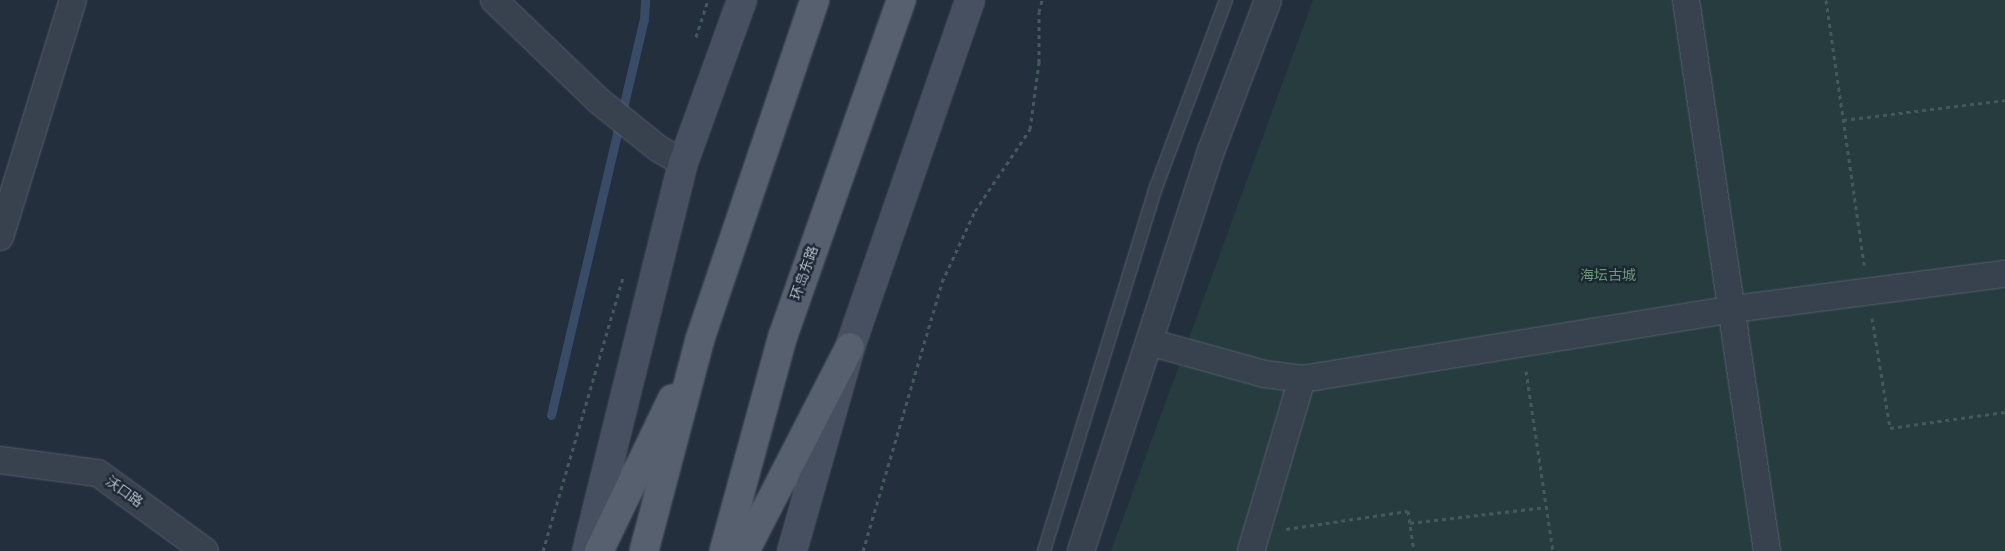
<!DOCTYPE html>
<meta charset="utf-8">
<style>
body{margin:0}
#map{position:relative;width:2005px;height:551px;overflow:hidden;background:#242f3e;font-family:Signika,"Noto Sans SC",sans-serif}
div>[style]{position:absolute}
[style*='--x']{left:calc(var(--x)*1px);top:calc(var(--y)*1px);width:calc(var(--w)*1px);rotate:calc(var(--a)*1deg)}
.green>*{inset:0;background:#263c3f}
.stream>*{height:9px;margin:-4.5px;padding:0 4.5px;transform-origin:4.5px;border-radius:4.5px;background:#394c67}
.path>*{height:3px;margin-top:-1.5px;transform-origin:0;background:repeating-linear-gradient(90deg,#44595c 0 4px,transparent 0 8px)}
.roads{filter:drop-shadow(0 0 1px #565f6c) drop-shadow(0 0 1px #565f6c)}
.lane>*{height:12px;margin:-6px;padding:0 6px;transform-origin:6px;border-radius:6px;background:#38414e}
.street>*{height:26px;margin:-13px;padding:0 13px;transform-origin:13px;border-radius:13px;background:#38414e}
.secondary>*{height:28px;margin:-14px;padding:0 14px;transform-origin:14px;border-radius:14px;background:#465061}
.primary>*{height:28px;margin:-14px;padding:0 14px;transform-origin:14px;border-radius:14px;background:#56606e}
span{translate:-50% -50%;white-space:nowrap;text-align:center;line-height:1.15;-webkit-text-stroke:4.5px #1d2633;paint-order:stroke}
.street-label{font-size:14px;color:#b4bcc9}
.park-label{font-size:14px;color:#6b9a76}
</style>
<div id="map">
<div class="green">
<i style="clip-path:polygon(1313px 0,2005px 0,2005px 551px,1111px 551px)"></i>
</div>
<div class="stream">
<i style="--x:551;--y:415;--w:406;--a:-76.8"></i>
<i style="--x:644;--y:20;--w:20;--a:-87"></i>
</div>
<div class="path">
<i style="--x:1826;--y:0;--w:268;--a:81.8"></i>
<i style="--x:696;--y:37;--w:39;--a:-72"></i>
<i style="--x:1843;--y:120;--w:163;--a:-7"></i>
<i style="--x:1872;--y:318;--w:111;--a:80.7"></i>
<i style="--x:1890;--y:428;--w:116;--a:-7.9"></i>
<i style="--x:1526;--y:371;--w:182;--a:81.5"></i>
<i style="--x:1410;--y:523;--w:138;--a:-6.7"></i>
<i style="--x:1286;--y:529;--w:123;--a:-8.4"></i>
<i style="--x:1408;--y:511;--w:40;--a:81.5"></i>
<i style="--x:543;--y:551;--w:284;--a:-73.7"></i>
<i style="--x:863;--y:551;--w:280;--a:-73.6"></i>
<i style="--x:942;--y:282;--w:78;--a:-65.1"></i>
<i style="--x:975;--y:211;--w:99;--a:-56.1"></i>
<i style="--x:1030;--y:129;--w:68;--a:-82.3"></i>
<i style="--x:1039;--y:62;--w:50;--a:-90"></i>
<i style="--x:1039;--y:12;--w:12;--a:-76"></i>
</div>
<div class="roads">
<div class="lane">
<i style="--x:1044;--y:551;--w:378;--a:-72.9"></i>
<i style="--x:1155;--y:190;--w:203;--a:-69.5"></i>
</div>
<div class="street">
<i style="--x:494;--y:0;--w:146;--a:43.9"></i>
<i style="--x:599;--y:101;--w:77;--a:38.7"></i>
<i style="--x:659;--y:149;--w:28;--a:30"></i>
<i style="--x:1686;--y:0;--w:557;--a:81.64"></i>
<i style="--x:0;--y:237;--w:248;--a:-72.9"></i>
<i style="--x:1149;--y:342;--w:119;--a:15.5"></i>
<i style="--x:1264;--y:374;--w:38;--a:7"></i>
<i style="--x:1302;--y:379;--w:438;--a:-9.2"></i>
<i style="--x:1734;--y:309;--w:273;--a:-7.4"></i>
<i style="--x:0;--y:460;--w:99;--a:7.6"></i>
<i style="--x:98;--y:473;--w:132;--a:36.1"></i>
<i style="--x:1081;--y:551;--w:421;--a:-72"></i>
<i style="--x:1211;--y:151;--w:161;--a:-69.3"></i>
<i style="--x:1251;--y:551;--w:179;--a:-73.5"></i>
</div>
<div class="secondary">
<i style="--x:587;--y:551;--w:400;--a:-76.1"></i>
<i style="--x:683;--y:163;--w:173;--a:-70.1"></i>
<i style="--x:792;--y:551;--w:212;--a:-74.1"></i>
<i style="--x:850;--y:347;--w:367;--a:-70.9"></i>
</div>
<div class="primary">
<i style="--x:599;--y:551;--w:169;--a:-64.3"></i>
<i style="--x:644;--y:551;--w:219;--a:-75.2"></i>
<i style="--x:700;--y:339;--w:358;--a:-71.3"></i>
<i style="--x:724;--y:551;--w:223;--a:-74.7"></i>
<i style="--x:783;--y:336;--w:356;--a:-70.6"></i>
<i style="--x:745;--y:551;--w:229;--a:-62.8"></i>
</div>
</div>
<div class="street-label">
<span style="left:805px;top:273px;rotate:-71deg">环岛东路</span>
<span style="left:124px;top:492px;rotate:36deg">沃口路</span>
</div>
<div class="park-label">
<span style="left:1608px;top:276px">海坛古城</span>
</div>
</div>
